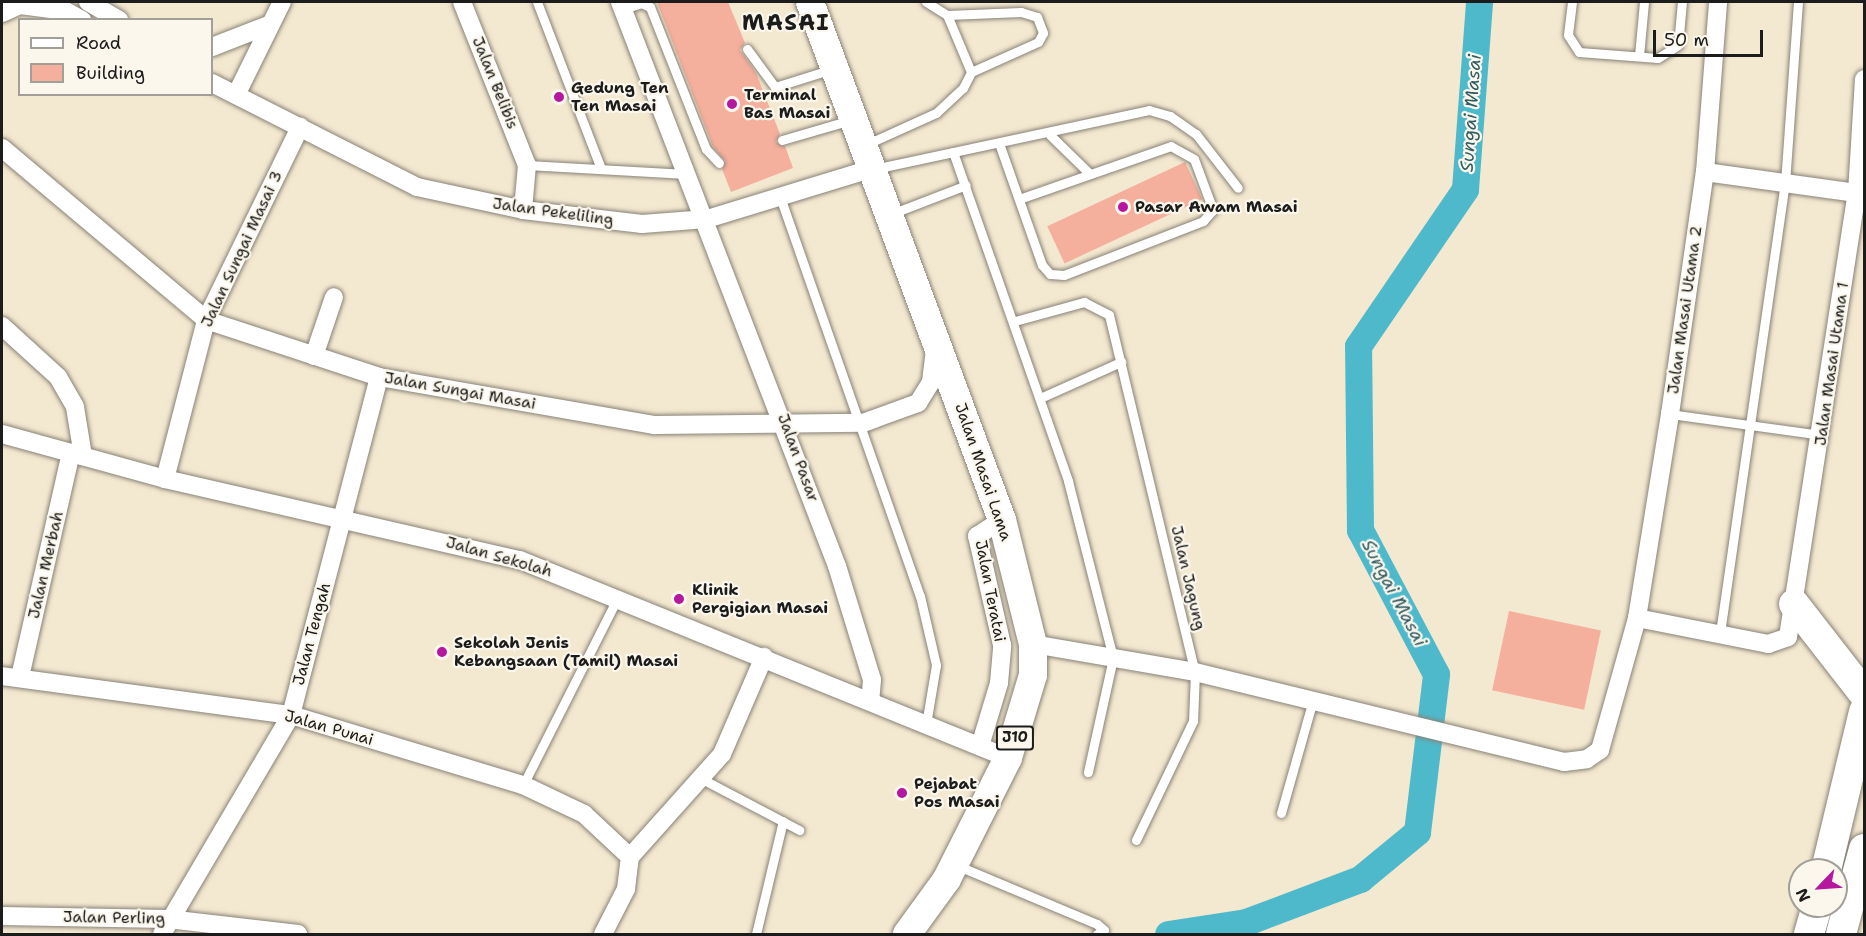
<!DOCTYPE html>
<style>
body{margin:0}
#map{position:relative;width:1866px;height:936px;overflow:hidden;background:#f3e8d0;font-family:"Shantell Sans",sans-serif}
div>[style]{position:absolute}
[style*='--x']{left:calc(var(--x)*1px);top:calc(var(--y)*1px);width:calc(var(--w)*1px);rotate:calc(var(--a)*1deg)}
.river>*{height:27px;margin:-13.5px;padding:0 13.5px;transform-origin:13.5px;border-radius:13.5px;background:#4fb9cc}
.building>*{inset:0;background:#f5af9d;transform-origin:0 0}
.roads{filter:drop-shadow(0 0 2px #888276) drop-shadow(0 0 2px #888276)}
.service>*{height:9px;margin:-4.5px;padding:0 4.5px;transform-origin:4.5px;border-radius:4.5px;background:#fff}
.minor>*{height:18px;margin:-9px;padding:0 9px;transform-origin:9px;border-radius:9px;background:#fff}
.primary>*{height:28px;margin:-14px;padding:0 14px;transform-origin:14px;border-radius:14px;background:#fff}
.trunk>*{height:30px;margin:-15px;padding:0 15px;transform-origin:15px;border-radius:15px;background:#fff}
.dots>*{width:16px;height:16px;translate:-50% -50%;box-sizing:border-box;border:3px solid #fbf7ec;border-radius:50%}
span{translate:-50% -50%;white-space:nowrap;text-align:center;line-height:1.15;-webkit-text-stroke:4.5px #fbf7ec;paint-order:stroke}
.shield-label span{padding:2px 4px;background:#fbf7ec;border:2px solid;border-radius:4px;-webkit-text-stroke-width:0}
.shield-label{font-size:15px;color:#1c1c1c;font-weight:700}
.street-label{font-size:16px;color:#1c1c1c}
.poi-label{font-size:16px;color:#1c1c1c;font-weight:700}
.left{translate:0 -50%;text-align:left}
.water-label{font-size:18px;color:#305b62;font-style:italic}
.district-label{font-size:22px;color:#1c1c1c;font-weight:700;letter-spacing:1.5px}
.frame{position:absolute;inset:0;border:3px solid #1c1c1c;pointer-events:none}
.legend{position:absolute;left:18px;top:18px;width:195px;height:78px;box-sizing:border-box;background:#fbf7ec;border:2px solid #a29f99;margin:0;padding:8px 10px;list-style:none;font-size:18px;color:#1c1c1c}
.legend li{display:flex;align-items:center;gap:12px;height:30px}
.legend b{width:30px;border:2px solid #a29f99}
.north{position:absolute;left:1788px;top:858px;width:60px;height:60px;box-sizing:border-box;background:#fbf7ec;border:2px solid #a29f99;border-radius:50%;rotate:245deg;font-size:16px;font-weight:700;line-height:24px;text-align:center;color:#1c1c1c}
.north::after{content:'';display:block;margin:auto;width:21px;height:27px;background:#b5179e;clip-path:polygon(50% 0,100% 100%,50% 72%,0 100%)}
.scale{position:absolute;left:1653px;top:30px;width:110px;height:27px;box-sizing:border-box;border:3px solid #1c1c1c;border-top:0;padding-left:8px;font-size:18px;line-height:21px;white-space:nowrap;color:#1c1c1c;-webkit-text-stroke:4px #fbf7ec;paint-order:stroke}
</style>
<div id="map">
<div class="river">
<i style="--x:1168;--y:934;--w:79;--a:-8.7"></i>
<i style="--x:1246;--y:922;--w:122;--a:-20.7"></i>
<i style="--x:1360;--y:879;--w:74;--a:-39.5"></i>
<i style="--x:1417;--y:832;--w:159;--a:-83.1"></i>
<i style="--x:1436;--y:674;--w:163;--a:-117.8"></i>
<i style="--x:1360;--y:530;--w:184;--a:-90.6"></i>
<i style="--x:1358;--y:346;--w:190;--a:-55.7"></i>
<i style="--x:1465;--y:189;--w:188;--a:-85.7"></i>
</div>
<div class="building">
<i style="clip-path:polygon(657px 2px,728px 2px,745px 43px,740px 50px,756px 73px,780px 134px,776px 142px,785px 146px,793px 168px,731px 192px,722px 169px,725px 161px,713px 147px)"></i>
<i style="left:1185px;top:162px;width:41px;height:152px;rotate:65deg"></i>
<i style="left:1509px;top:611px;width:94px;height:81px;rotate:12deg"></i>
</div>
<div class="roads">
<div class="service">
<i style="--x:537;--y:2;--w:179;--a:69"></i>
<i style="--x:1572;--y:2;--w:33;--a:97"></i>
<i style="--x:1568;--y:35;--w:20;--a:57"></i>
<i style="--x:1579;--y:52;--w:79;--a:4.3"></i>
<i style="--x:1658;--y:58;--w:24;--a:-33"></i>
<i style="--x:1678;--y:45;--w:43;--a:-84.7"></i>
<i style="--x:623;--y:9;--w:19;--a:-18"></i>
<i style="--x:641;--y:3;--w:10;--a:24"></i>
<i style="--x:650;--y:7;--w:153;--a:68.5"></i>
<i style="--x:706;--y:149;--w:19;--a:47"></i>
<i style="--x:947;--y:15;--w:74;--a:-2.3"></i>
<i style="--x:1021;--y:12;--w:17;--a:17"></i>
<i style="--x:1037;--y:17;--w:17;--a:69"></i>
<i style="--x:1043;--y:33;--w:10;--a:119"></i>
<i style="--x:1038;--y:42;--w:73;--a:155.9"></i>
<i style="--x:747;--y:49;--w:47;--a:53.6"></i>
<i style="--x:775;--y:87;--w:60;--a:-17.5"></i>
<i style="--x:1639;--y:56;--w:54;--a:-84.7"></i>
<i style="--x:1050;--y:135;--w:54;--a:44.3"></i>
<i style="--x:782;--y:140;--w:72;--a:-16.2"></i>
<i style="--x:865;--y:145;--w:78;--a:-24.3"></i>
<i style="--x:936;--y:113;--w:37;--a:-43"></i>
<i style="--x:963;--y:88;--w:18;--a:-63"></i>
<i style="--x:971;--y:72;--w:62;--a:-112.8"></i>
<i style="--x:947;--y:15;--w:25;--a:-148"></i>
<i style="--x:1000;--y:146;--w:126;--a:70.6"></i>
<i style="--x:1042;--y:265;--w:12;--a:48"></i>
<i style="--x:1050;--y:274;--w:14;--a:4"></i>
<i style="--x:1064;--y:275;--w:149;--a:-21.2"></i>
<i style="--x:1203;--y:221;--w:15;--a:-48"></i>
<i style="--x:1213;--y:210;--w:54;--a:-110.4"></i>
<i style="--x:1194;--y:159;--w:26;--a:-151"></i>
<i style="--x:1171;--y:146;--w:161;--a:160.8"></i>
<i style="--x:953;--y:152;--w:349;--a:70.7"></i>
<i style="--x:1068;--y:481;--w:183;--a:75.7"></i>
<i style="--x:1113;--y:658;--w:117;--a:102.4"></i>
<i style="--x:527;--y:165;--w:160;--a:3.2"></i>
<i style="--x:874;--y:169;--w:281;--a:-12.1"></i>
<i style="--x:1149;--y:110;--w:22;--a:16"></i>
<i style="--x:1170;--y:116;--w:32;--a:35"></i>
<i style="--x:1196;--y:134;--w:68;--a:52.1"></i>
<i style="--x:779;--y:194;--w:426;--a:70.7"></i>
<i style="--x:920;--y:596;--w:71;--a:76.9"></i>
<i style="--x:936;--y:665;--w:60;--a:99.6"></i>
<i style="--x:891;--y:214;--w:80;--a:-21.1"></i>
<i style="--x:1015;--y:321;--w:72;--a:-15.4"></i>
<i style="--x:1084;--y:302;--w:28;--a:27"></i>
<i style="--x:1109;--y:315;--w:367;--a:76.5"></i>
<i style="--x:1195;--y:672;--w:49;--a:92.3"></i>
<i style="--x:1193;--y:721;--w:132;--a:115.6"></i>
<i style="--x:1040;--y:398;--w:89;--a:-24"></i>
<i style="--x:1670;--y:414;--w:153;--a:7.9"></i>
<i style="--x:1720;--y:633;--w:455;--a:-81.8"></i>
<i style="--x:1785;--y:183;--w:181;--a:-85.9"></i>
<i style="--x:702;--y:779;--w:110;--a:27.7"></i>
<i style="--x:523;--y:785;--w:211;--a:-63.2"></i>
<i style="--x:1281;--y:813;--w:117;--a:-74.2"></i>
<i style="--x:956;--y:865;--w:153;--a:22.7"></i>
<i style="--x:1097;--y:924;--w:9;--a:41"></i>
<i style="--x:1104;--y:930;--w:8;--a:150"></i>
<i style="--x:756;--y:934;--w:116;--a:-76.6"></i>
</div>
<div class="minor">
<i style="--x:88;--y:2;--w:36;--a:30"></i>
<i style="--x:462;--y:2;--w:175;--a:68.3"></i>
<i style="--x:527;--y:165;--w:45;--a:95.1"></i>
<i style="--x:620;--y:2;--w:604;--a:68.96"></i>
<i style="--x:837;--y:566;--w:119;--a:72.9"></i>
<i style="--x:872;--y:680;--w:21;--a:95"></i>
<i style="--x:55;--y:5;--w:31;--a:29"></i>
<i style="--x:2;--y:13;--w:20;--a:-24"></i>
<i style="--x:20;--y:5;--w:45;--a:7.6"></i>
<i style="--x:212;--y:47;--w:63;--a:-21.3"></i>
<i style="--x:212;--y:83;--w:230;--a:26.9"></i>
<i style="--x:417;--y:187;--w:108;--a:12.2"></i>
<i style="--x:523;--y:210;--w:120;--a:6.7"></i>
<i style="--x:642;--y:224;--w:65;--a:-4.4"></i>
<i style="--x:707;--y:219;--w:171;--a:-17"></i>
<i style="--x:236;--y:95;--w:104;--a:-63.7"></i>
<i style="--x:2;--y:148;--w:267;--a:40.1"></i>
<i style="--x:206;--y:320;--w:182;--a:18.2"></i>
<i style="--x:379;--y:377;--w:280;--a:9.9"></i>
<i style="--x:655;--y:425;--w:208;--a:-0.6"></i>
<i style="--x:863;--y:423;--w:59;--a:-20"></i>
<i style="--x:918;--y:403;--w:25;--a:-58"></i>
<i style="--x:931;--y:382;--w:33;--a:-83"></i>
<i style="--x:1705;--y:172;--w:153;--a:7.9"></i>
<i style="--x:2;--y:326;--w:76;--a:42.3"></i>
<i style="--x:58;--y:377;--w:34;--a:60"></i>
<i style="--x:75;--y:407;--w:50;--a:80.7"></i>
<i style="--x:314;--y:356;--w:62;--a:-71.3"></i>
<i style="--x:2;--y:434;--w:169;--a:15.4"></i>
<i style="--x:165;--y:479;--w:364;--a:12.9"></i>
<i style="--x:520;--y:560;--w:527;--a:22.08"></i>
<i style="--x:165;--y:479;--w:164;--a:-75.5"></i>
<i style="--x:206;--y:320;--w:215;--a:-64"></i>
<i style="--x:1637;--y:618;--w:134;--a:11.2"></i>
<i style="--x:1768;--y:644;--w:21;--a:-19"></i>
<i style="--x:1788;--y:637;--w:449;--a:-81.2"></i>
<i style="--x:1857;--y:193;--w:114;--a:-86.5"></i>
<i style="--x:1033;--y:644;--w:164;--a:9.8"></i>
<i style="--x:1195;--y:672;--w:380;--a:13.7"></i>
<i style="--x:1564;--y:762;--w:23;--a:-7"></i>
<i style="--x:1587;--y:759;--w:16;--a:-35"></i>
<i style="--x:1600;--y:750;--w:137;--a:-74.3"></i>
<i style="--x:1637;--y:618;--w:207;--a:-80.8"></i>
<i style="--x:1670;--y:414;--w:245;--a:-81.8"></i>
<i style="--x:1705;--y:172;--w:170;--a:-85.6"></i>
<i style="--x:2;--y:676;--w:292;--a:7.7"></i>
<i style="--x:291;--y:715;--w:242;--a:16.8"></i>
<i style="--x:523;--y:785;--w:68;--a:25.4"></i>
<i style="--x:584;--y:814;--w:63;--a:43.1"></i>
<i style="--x:20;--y:677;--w:230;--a:-77.2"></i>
<i style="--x:980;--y:746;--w:66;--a:-73.2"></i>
<i style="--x:999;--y:683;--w:38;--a:-85"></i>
<i style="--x:1002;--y:645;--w:112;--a:-102.9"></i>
<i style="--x:977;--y:536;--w:30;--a:-33"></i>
<i style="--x:630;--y:857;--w:138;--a:-48.2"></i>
<i style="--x:722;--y:754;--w:106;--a:-66.6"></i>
<i style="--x:2;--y:916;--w:166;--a:1"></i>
<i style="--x:168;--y:919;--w:131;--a:6.6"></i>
<i style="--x:162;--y:934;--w:254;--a:-59.5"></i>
<i style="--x:291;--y:715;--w:349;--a:-75.4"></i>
<i style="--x:603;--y:934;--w:51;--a:-62.9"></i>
<i style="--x:626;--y:889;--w:32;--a:-83"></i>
</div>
<div class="primary">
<i style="--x:810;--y:2;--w:552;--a:69.66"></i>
<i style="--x:1002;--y:520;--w:128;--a:76"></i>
<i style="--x:1033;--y:644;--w:31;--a:90"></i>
<i style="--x:1033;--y:675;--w:87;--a:106.8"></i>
<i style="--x:1008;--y:758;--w:136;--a:116.8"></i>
<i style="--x:947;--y:879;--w:68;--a:126"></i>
</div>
<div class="trunk">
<i style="--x:1794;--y:604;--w:114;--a:52.1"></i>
<i style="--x:1826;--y:870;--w:163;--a:-76.5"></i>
<i style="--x:1809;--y:934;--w:29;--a:-74"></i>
<i style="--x:1841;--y:934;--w:88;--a:-74.9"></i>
</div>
</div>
<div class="dots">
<i style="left:559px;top:97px;background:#b5179e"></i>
<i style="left:732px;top:104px;background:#b5179e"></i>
<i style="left:1123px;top:207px;background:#b5179e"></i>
<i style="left:679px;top:599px;background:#b5179e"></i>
<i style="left:442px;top:652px;background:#b5179e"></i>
<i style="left:902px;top:793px;background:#b5179e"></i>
</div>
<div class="shield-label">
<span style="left:1015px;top:738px">J10</span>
</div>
<div class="street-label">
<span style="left:495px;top:83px;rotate:68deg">Jalan Belibis</span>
<span style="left:553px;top:212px;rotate:8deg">Jalan Pekeliling</span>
<span style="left:242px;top:249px;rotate:-65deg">Jalan Sungai Masai 3</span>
<span style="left:1685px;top:310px;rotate:-82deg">Jalan Masai Utama 2</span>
<span style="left:1832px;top:364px;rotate:-82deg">Jalan Masai Utama 1</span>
<span style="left:460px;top:391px;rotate:10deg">Jalan Sungai Masai</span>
<span style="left:798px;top:458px;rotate:70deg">Jalan Pasar</span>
<span style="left:983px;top:472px;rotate:71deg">Jalan Masai Lama</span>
<span style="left:499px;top:557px;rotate:16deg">Jalan Sekolah</span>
<span style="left:46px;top:565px;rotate:-77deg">Jalan Merbah</span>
<span style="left:1188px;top:578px;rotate:77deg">Jalan Jagung</span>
<span style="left:990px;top:591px;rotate:79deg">Jalan Teratai</span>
<span style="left:312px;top:634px;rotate:-75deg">Jalan Tengah</span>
<span style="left:329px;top:728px;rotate:16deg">Jalan Punai</span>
<span style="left:114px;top:918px;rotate:1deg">Jalan Perling</span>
</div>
<div class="poi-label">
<span class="left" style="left:571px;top:97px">Gedung Ten<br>Ten Masai</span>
<span class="left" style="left:744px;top:104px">Terminal<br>Bas Masai</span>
<span class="left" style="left:1135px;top:207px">Pasar Awam Masai</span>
<span class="left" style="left:692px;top:599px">Klinik<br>Pergigian Masai</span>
<span class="left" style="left:454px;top:652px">Sekolah Jenis<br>Kebangsaan (Tamil) Masai</span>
<span class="left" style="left:914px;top:793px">Pejabat<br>Pos Masai</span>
</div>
<div class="water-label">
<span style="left:1471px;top:113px;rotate:-86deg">Sungai Masai</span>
<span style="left:1394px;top:593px;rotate:62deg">Sungai Masai</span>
</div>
<div class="district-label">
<span style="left:786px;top:23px">MASAI</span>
</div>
<div class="frame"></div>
<ul class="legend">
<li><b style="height:8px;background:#fff"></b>Road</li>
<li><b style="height:16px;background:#f5af9d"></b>Building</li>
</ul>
<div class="north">N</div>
<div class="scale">50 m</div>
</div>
